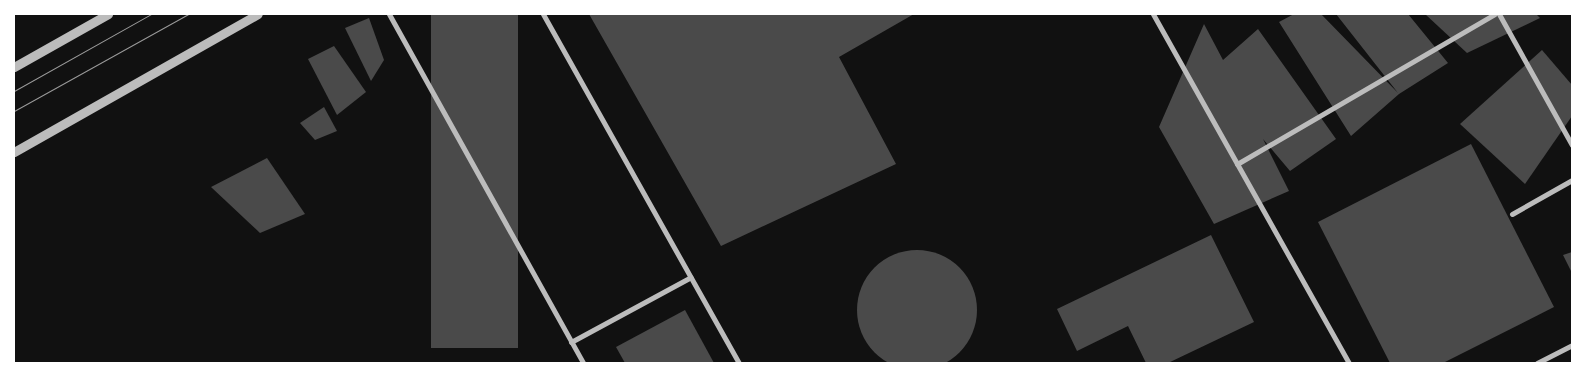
<!DOCTYPE html>
<style>
body{margin:0}
#map{position:relative;width:1586px;height:377px;overflow:hidden;background:#111;font-family:"PT Sans",sans-serif}
div>[style]{position:absolute}
[style*='--x']{left:calc(var(--x)*1px);top:calc(var(--y)*1px);width:calc(var(--w)*1px);rotate:calc(var(--a)*1deg)}
.building>*{inset:0;background:#4a4a4a;transform-origin:0 0}
.round{border-radius:50%}
.minor>*{height:5px;margin:-2.5px;padding:0 2.5px;transform-origin:2.5px;border-radius:2.5px;background:#bcbcbc}
.tertiary>*{height:9px;margin:-4.5px;padding:0 4.5px;transform-origin:4.5px;border-radius:4.5px;background:#bcbcbc}
.tram>*{height:1px;margin:-0.5px;padding:0 0.5px;transform-origin:0.5px;border-radius:0.5px;background:#9a9a9a}
span{translate:-50% -50%;white-space:nowrap;text-align:center;line-height:1.15;-webkit-text-stroke:4px #fff;paint-order:stroke}
.frame{position:absolute;inset:0;border:15px solid #fff;pointer-events:none}
</style>
<div id="map">
<div class="building">
<i style="left:431px;top:14px;width:87px;height:334px"></i>
<i style="clip-path:polygon(589px 14px,914px 14px,839px 57px,896px 164px,721px 246px)"></i>
<i style="clip-path:polygon(1294px 14px,1321px 14px,1398px 93px,1336px 14px,1408px 14px,1448px 63px,1399px 94px,1351px 136px,1279px 22px)"></i>
<i style="clip-path:polygon(1425px 14px,1536px 14px,1540px 18px,1467px 53px)"></i>
<i style="clip-path:polygon(369px 18px,384px 60px,371px 81px,345px 28px)"></i>
<i style="clip-path:polygon(1204px 24px,1223px 60px,1258px 29px,1336px 139px,1290px 171px,1263px 139px,1289px 191px,1214px 224px,1159px 127px)"></i>
<i style="clip-path:polygon(334px 46px,366px 92px,337px 115px,308px 59px)"></i>
<i style="clip-path:polygon(1542px 50px,1572px 85px,1572px 116px,1525px 184px,1460px 124px)"></i>
<i style="clip-path:polygon(324px 107px,337px 131px,315px 140px,300px 123px)"></i>
<i style="clip-path:polygon(1471px 144px,1554px 307px,1443px 363px,1390px 363px,1318px 222px)"></i>
<i style="clip-path:polygon(267px 158px,305px 214px,260px 233px,211px 187px)"></i>
<i style="clip-path:polygon(1211px 235px,1254px 322px,1168px 363px,1146px 363px,1128px 326px,1077px 351px,1057px 309px)"></i>
<i class="round" style="left:857px;top:250px;width:120px;height:120px"></i>
<i style="clip-path:polygon(1572px 252px,1572px 273px,1563px 255px)"></i>
<i style="clip-path:polygon(685px 310px,714px 363px,625px 363px,616px 347px)"></i>
</div>
<div class="minor">
<i style="--x:389;--y:14;--w:399;--a:60.9"></i>
<i style="--x:543;--y:14;--w:400;--a:60.7"></i>
<i style="--x:1153;--y:14;--w:400;--a:60.7"></i>
<i style="--x:1499;--y:14;--w:150;--a:60.9"></i>
<i style="--x:1237;--y:164;--w:298;--a:-30.2"></i>
<i style="--x:1512;--y:214;--w:69;--a:-29.5"></i>
<i style="--x:571;--y:342;--w:136;--a:-28.4"></i>
<i style="--x:1537;--y:363;--w:39;--a:-27"></i>
</div>
<div class="tertiary">
<i style="--x:14;--y:67;--w:108;--a:-29.4"></i>
<i style="--x:14;--y:152;--w:280;--a:-29.5"></i>
</div>
<div class="tram">
<i style="--x:14;--y:91;--w:157;--a:-29.3"></i>
<i style="--x:14;--y:111;--w:199;--a:-29.1"></i>
</div>
<div class="frame"></div>
</div>
